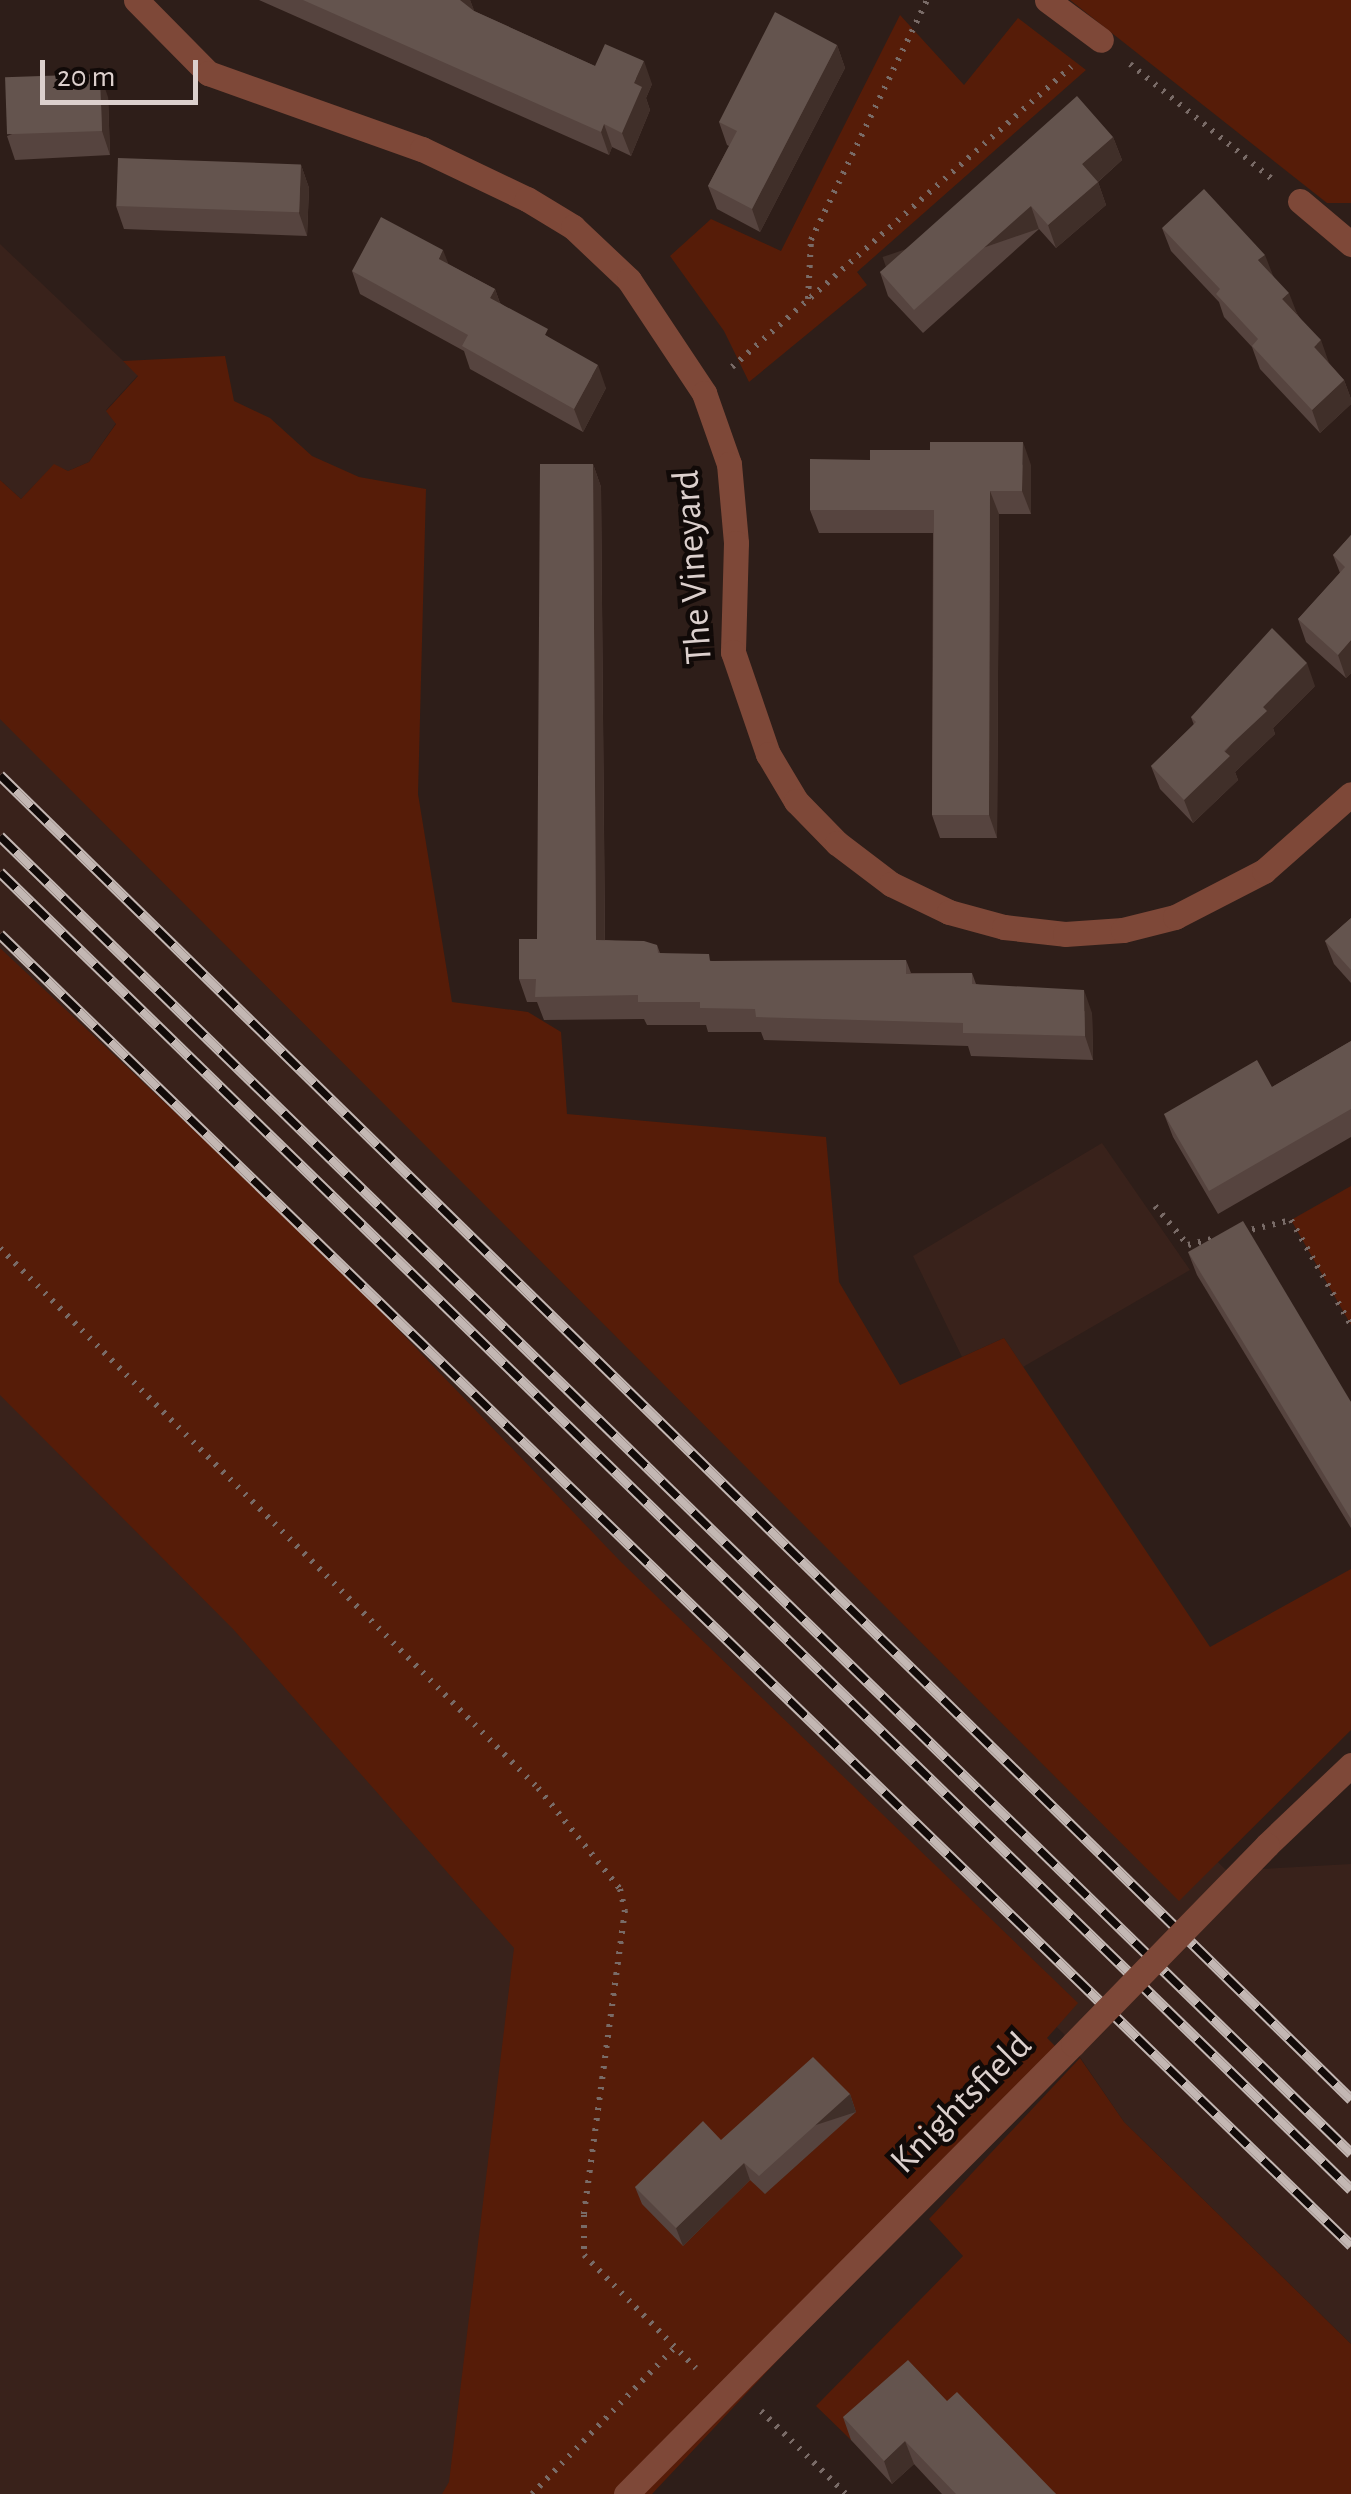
<!DOCTYPE html>
<style>
body{margin:0}
#map{position:relative;width:1351px;height:2494px;overflow:hidden;background:#2e1e19;font-family:"Alegreya Sans",sans-serif}
div>[style]{position:absolute}
[style*='--x']{left:calc(var(--x)*1px);top:calc(var(--y)*1px);width:calc(var(--w)*1px);rotate:calc(var(--a)*1deg)}
.built>*{inset:0;background:#39221b}
.green>*{inset:0;background:#561c08}
.path>*{height:6px;margin-top:-3px;transform-origin:0;background:repeating-linear-gradient(90deg,#796b67 0 2.5px,transparent 0 10.5px)}
.minor>*{height:25px;margin:-12.5px;padding:0 12.5px;transform-origin:12.5px;border-radius:12.5px;background:#7e4838}
.rail>*{height:11px;margin-top:-5.5px;transform-origin:0;background:repeating-linear-gradient(90deg,#110a08 0 22px,#c3b7b3 0 44px);box-sizing:border-box;border-block:2px solid #c3b7b3}
.minor-bridge>*{height:25px;margin:-12.5px;padding:0 12.5px;transform-origin:12.5px;border-radius:12.5px;background:#7e4838}
.wall>*{inset:0;background:#56443f}
.shaded-wall>*{inset:0;background:#402f29;transform-origin:0 0}
.building>*{inset:0;background:#64544e;transform-origin:0 0}
span{translate:-50% -50%;white-space:nowrap;text-align:center;line-height:1.15;-webkit-text-stroke:9px #110a08;paint-order:stroke}
.street-label{font-size:38px;color:#dcd0cd}
.scale{position:absolute;left:40px;top:60px;width:158px;height:45px;box-sizing:border-box;border:5px solid #dcd0cd;border-top:0;padding-left:12px;font-size:30px;line-height:35px;white-space:nowrap;color:#dcd0cd;-webkit-text-stroke:8px #110a08;paint-order:stroke}
</style>
<div id="map">
<div class="built">
<i style="clip-path:polygon(0 244px,138px 375px,106px 410px,116px 423px,89px 462px,68px 471px,54px 465px,21px 499px,0 480px)"></i>
<i style="clip-path:polygon(0 674px,1227px 1871px,1351px 1864px,1351px 2344px,1124px 2122px,1065px 2035px,576px 1574px,0 988px)"></i>
<i style="clip-path:polygon(1102px 1143px,1190px 1270px,1023px 1367px,1004px 1338px,962px 1357px,913px 1256px)"></i>
<i style="clip-path:polygon(0 1331px,530px 1953px,488px 2494px,0 2494px)"></i>
</div>
<div class="green">
<i style="clip-path:polygon(1070px 0,1351px 0,1351px 203px,1327px 203px)"></i>
<i style="clip-path:polygon(900px 15px,964px 85px,1018px 18px,1086px 70px,857px 272px,867px 285px,749px 382px,724px 331px,670px 256px,711px 219px,781px 251px)"></i>
<i style="clip-path:polygon(225px 356px,234px 401px,270px 418px,312px 456px,359px 477px,426px 489px,418px 794px,452px 1002px,528px 1012px,561px 1032px,567px 1114px,826px 1137px,839px 1282px,900px 1385px,1004px 1338px,1210px 1647px,1351px 1569px,1351px 1730px,1179px 1901px,0 719px,0 480px,21px 499px,54px 464px,68px 471px,89px 462px,116px 424px,106px 411px,138px 376px,123px 361px)"></i>
<i style="clip-path:polygon(0 948px,323px 1251px,621px 1562px,1078px 2003px,1047px 2038px,1064px 2055px,652px 2494px,442px 2494px,449px 2482px,514px 1948px,234px 1630px,0 1395px)"></i>
<i style="clip-path:polygon(1351px 1186px,1351px 1325px,1291px 1220px)"></i>
<i style="clip-path:polygon(1080px 2058px,1124px 2122px,1351px 2344px,1351px 2494px,1042px 2494px,916px 2384px,851px 2440px,816px 2406px,963px 2256px,929px 2219px)"></i>
</div>
<div class="path">
<i style="--x:1130;--y:64;--w:183;--a:39"></i>
<i style="--x:808;--y:299;--w:59;--a:-87.1"></i>
<i style="--x:811;--y:240;--w:267;--a:-64.2"></i>
<i style="--x:732;--y:367;--w:453;--a:-41.5"></i>
<i style="--x:1155;--y:1206;--w:51;--a:49.8"></i>
<i style="--x:1188;--y:1245;--w:29;--a:-14"></i>
<i style="--x:1242;--y:1232;--w:50;--a:-13.8"></i>
<i style="--x:1291;--y:1220;--w:121;--a:60.3"></i>
<i style="--x:0;--y:1248;--w:762;--a:45.11"></i>
<i style="--x:538;--y:1788;--w:130;--a:50.9"></i>
<i style="--x:620;--y:1889;--w:22;--a:77"></i>
<i style="--x:625;--y:1910;--w:308;--a:97.7"></i>
<i style="--x:584;--y:2215;--w:40;--a:90"></i>
<i style="--x:584;--y:2255;--w:159;--a:45.3"></i>
<i style="--x:761;--y:2411;--w:119;--a:44.3"></i>
<i style="--x:532;--y:2494;--w:206;--a:-45.8"></i>
</div>
<div class="minor">
<i style="--x:136;--y:0;--w:103;--a:45.4"></i>
<i style="--x:208;--y:73;--w:227;--a:19.6"></i>
<i style="--x:422;--y:149;--w:116;--a:25.5"></i>
<i style="--x:527;--y:199;--w:54;--a:31.3"></i>
<i style="--x:573;--y:227;--w:77;--a:43.4"></i>
<i style="--x:629;--y:280;--w:136;--a:56.4"></i>
<i style="--x:704;--y:393;--w:75;--a:70.6"></i>
<i style="--x:729;--y:464;--w:79;--a:84.9"></i>
<i style="--x:736;--y:543;--w:109;--a:91.6"></i>
<i style="--x:733;--y:652;--w:108;--a:71.1"></i>
<i style="--x:768;--y:754;--w:55;--a:59.2"></i>
<i style="--x:796;--y:801;--w:59;--a:45.7"></i>
<i style="--x:837;--y:843;--w:68;--a:37.2"></i>
<i style="--x:891;--y:884;--w:64;--a:25.8"></i>
<i style="--x:949;--y:912;--w:57;--a:15.3"></i>
<i style="--x:1004;--y:927;--w:61;--a:6.5"></i>
<i style="--x:1065;--y:934;--w:58;--a:-3.9"></i>
<i style="--x:1123;--y:930;--w:54;--a:-14"></i>
<i style="--x:1175;--y:917;--w:100;--a:-27.3"></i>
<i style="--x:1264;--y:871;--w:116;--a:-41.5"></i>
<i style="--x:1047;--y:0;--w:67;--a:36.5"></i>
<i style="--x:1300;--y:201;--w:67;--a:40.1"></i>
<i style="--x:1267;--y:1845;--w:116;--a:-43.6"></i>
<i style="--x:626;--y:2494;--w:634;--a:-45.19"></i>
</div>
<div class="rail">
<i style="--x:0;--y:775;--w:1892;--a:44.42"></i>
<i style="--x:0;--y:836;--w:1887;--a:44.27"></i>
<i style="--x:0;--y:872;--w:1887;--a:44.27"></i>
<i style="--x:0;--y:934;--w:1883;--a:44.14"></i>
</div>
<div class="minor-bridge">
<i style="--x:1073;--y:2044;--w:278;--a:-45.7"></i>
</div>
<div class="wall">
<i style="clip-path:polygon(259px 0,470px 0,474px 11px,595px 66px,652px 84px,646px 98px,650px 110px,631px 156px,612px 147px,609px 155px)"></i>
<i style="clip-path:polygon(837px 45px,845px 68px,760px 232px,717px 209px,708px 186px,729px 146px,727px 145px,719px 122px)"></i>
<i style="clip-path:polygon(108px 97px,110px 155px,15px 160px,7px 136px)"></i>
<i style="clip-path:polygon(1113px 137px,1122px 160px,1098px 182px,1106px 205px,1056px 248px,1039px 229px,923px 333px,888px 296px,880px 272px)"></i>
<i style="clip-path:polygon(301px 165px,309px 188px,307px 236px,124px 229px,116px 206px)"></i>
<i style="clip-path:polygon(1162px 228px,1272px 275px,1329px 363px,1344px 380px,1351px 399px,1351px 404px,1320px 433px,1260px 369px,1252px 347px,1224px 317px,1219px 302px,1171px 251px)"></i>
<i style="clip-path:polygon(448px 264px,495px 289px,500px 303px,551px 339px,606px 388px,583px 432px,470px 369px,464px 351px,360px 294px,352px 271px)"></i>
<i style="clip-path:polygon(870px 460px,1031px 465px,1031px 514px,999px 514px,997px 838px,940px 838px,932px 815px,933px 533px,819px 533px,810px 510px)"></i>
<i style="clip-path:polygon(593px 464px,601px 487px,605px 940px,657px 945px,660px 953px,712px 961px,906px 960px,911px 973px,972px 973px,976px 984px,1092px 1013px,1093px 1060px,971px 1056px,968px 1046px,764px 1040px,761px 1032px,708px 1032px,706px 1025px,647px 1025px,644px 1019px,544px 1020px,537px 1002px,527px 1002px,519px 979px,537px 939px)"></i>
<i style="clip-path:polygon(1351px 535px,1351px 673px,1346px 678px,1306px 642px,1298px 619px,1340px 573px,1333px 555px)"></i>
<i style="clip-path:polygon(1315px 686px,1273px 728px,1275px 734px,1235px 772px,1238px 780px,1193px 823px,1160px 789px,1151px 766px,1194px 725px,1191px 717px)"></i>
<i style="clip-path:polygon(1351px 918px,1351px 983px,1334px 964px,1325px 941px)"></i>
<i style="clip-path:polygon(1351px 1041px,1351px 1137px,1218px 1214px,1173px 1137px,1164px 1114px,1272px 1087px)"></i>
<i style="clip-path:polygon(1188px 1252px,1351px 1402px,1351px 1528px,1197px 1275px)"></i>
<i style="clip-path:polygon(850px 2094px,856px 2112px,765px 2194px,750px 2180px,683px 2246px,642px 2204px,635px 2187px,721px 2140px)"></i>
<i style="clip-path:polygon(947px 2401px,1056px 2494px,942px 2494px,914px 2464px,892px 2484px,851px 2440px,843px 2417px)"></i>
</div>
<div class="shaded-wall">
<i style="clip-path:polygon(460px 0,470px 0,474px 10px,468px 24px)"></i>
<i style="clip-path:polygon(837px 45px,845px 68px,760px 232px,752px 209px)"></i>
<i style="clip-path:polygon(644px 61px,652px 84px,646px 98px,650px 110px,631px 156px,622px 133px,634px 83px)"></i>
<i style="clip-path:polygon(100px 74px,108px 97px,110px 155px,102px 131px)"></i>
<i style="clip-path:polygon(604px 124px,612px 147px,609px 155px,601px 132px)"></i>
<i style="clip-path:polygon(1113px 137px,1122px 160px,1091px 188px,1082px 164px)"></i>
<i style="clip-path:polygon(301px 165px,309px 188px,307px 236px,299px 213px)"></i>
<i style="clip-path:polygon(1098px 182px,1106px 205px,1056px 248px,1048px 225px)"></i>
<i style="left:1031px;top:206px;width:24px;height:157px;rotate:71deg"></i>
<i style="clip-path:polygon(443px 250px,452px 273px,439px 259px)"></i>
<i style="clip-path:polygon(1265px 255px,1274px 278px,1258px 260px)"></i>
<i style="clip-path:polygon(495px 289px,503px 312px,490px 298px)"></i>
<i style="clip-path:polygon(1289px 293px,1298px 316px,1282px 299px)"></i>
<i style="clip-path:polygon(1321px 340px,1329px 363px,1314px 347px)"></i>
<i style="clip-path:polygon(598px 365px,606px 388px,583px 432px,574px 409px)"></i>
<i style="clip-path:polygon(1344px 380px,1351px 399px,1351px 404px,1320px 433px,1312px 410px)"></i>
<i style="clip-path:polygon(1023px 442px,1031px 465px,1031px 514px,1022px 491px)"></i>
<i style="clip-path:polygon(593px 464px,601px 487px,605px 963px,596px 940px)"></i>
<i style="clip-path:polygon(990px 491px,999px 514px,997px 838px,989px 815px)"></i>
<i style="clip-path:polygon(1351px 640px,1351px 673px,1346px 678px,1338px 655px)"></i>
<i style="clip-path:polygon(1307px 663px,1315px 686px,1273px 728px,1275px 734px,1235px 772px,1238px 780px,1193px 823px,1184px 800px,1263px 707px)"></i>
<i style="clip-path:polygon(1084px 990px,1092px 1013px,1093px 1060px,1085px 1036px)"></i>
<i style="left:850px;top:2094px;width:19px;height:122px;rotate:72deg"></i>
<i style="clip-path:polygon(744px 2163px,750px 2180px,683px 2246px,676px 2228px)"></i>
<i style="clip-path:polygon(905px 2441px,914px 2464px,892px 2484px,884px 2461px)"></i>
</div>
<div class="building">
<i style="clip-path:polygon(303px 0,460px 0,474px 11px,595px 66px,605px 44px,644px 61px,634px 83px,642px 87px,622px 133px,604px 124px,601px 132px)"></i>
<i style="clip-path:polygon(775px 12px,837px 45px,752px 209px,708px 186px,737px 131px,719px 122px)"></i>
<i style="left:100px;top:74px;width:57px;height:95px;rotate:88deg"></i>
<i style="clip-path:polygon(1077px 96px,1113px 137px,1082px 164px,1098px 182px,1048px 225px,1031px 206px,914px 310px,880px 272px)"></i>
<i style="left:118px;top:158px;width:183px;height:48px;rotate:2deg"></i>
<i style="clip-path:polygon(1204px 189px,1265px 255px,1258px 260px,1289px 293px,1282px 299px,1321px 340px,1314px 347px,1344px 380px,1312px 410px,1252px 346px,1258px 339px,1216px 294px,1220px 289px,1162px 228px)"></i>
<i style="clip-path:polygon(381px 217px,443px 250px,439px 259px,495px 289px,490px 298px,548px 329px,545px 335px,598px 365px,574px 409px,462px 346px,468px 335px,352px 271px)"></i>
<i style="clip-path:polygon(930px 442px,1023px 442px,1022px 491px,990px 491px,989px 815px,932px 815px,934px 510px,810px 510px,810px 459px,870px 460px,870px 450px,930px 450px)"></i>
<i style="clip-path:polygon(540px 464px,593px 464px,596px 940px,644px 941px,657px 945px,658px 953px,709px 954px,710px 961px,906px 960px,906px 974px,972px 973px,972px 984px,1084px 990px,1085px 1036px,963px 1033px,963px 1023px,756px 1017px,755px 1009px,700px 1008px,700px 1002px,638px 1002px,638px 995px,535px 997px,536px 979px,519px 979px,519px 939px,537px 939px)"></i>
<i style="clip-path:polygon(1351px 535px,1351px 640px,1338px 655px,1298px 619px,1345px 567px,1333px 555px)"></i>
<i style="clip-path:polygon(1272px 628px,1307px 663px,1263px 707px,1267px 711px,1224px 751px,1230px 756px,1184px 800px,1151px 766px,1196px 722px,1191px 717px)"></i>
<i style="clip-path:polygon(1351px 918px,1351px 970px,1325px 941px)"></i>
<i style="clip-path:polygon(1351px 1041px,1351px 1109px,1209px 1191px,1164px 1114px,1257px 1060px,1272px 1087px)"></i>
<i style="clip-path:polygon(1243px 1221px,1351px 1402px,1351px 1519px,1188px 1252px)"></i>
<i style="clip-path:polygon(813px 2057px,850px 2094px,759px 2176px,744px 2163px,676px 2228px,635px 2187px,703px 2121px,721px 2140px)"></i>
<i style="clip-path:polygon(908px 2360px,947px 2401px,957px 2392px,1056px 2494px,956px 2494px,905px 2441px,884px 2461px,843px 2417px)"></i>
</div>
<div class="street-label">
<span style="left:694px;top:567px;rotate:-94deg">The Vineyard</span>
<span style="left:962px;top:2104px;rotate:-45deg">Knightsfield</span>
</div>
<div class="scale">20 m</div>
</div>
